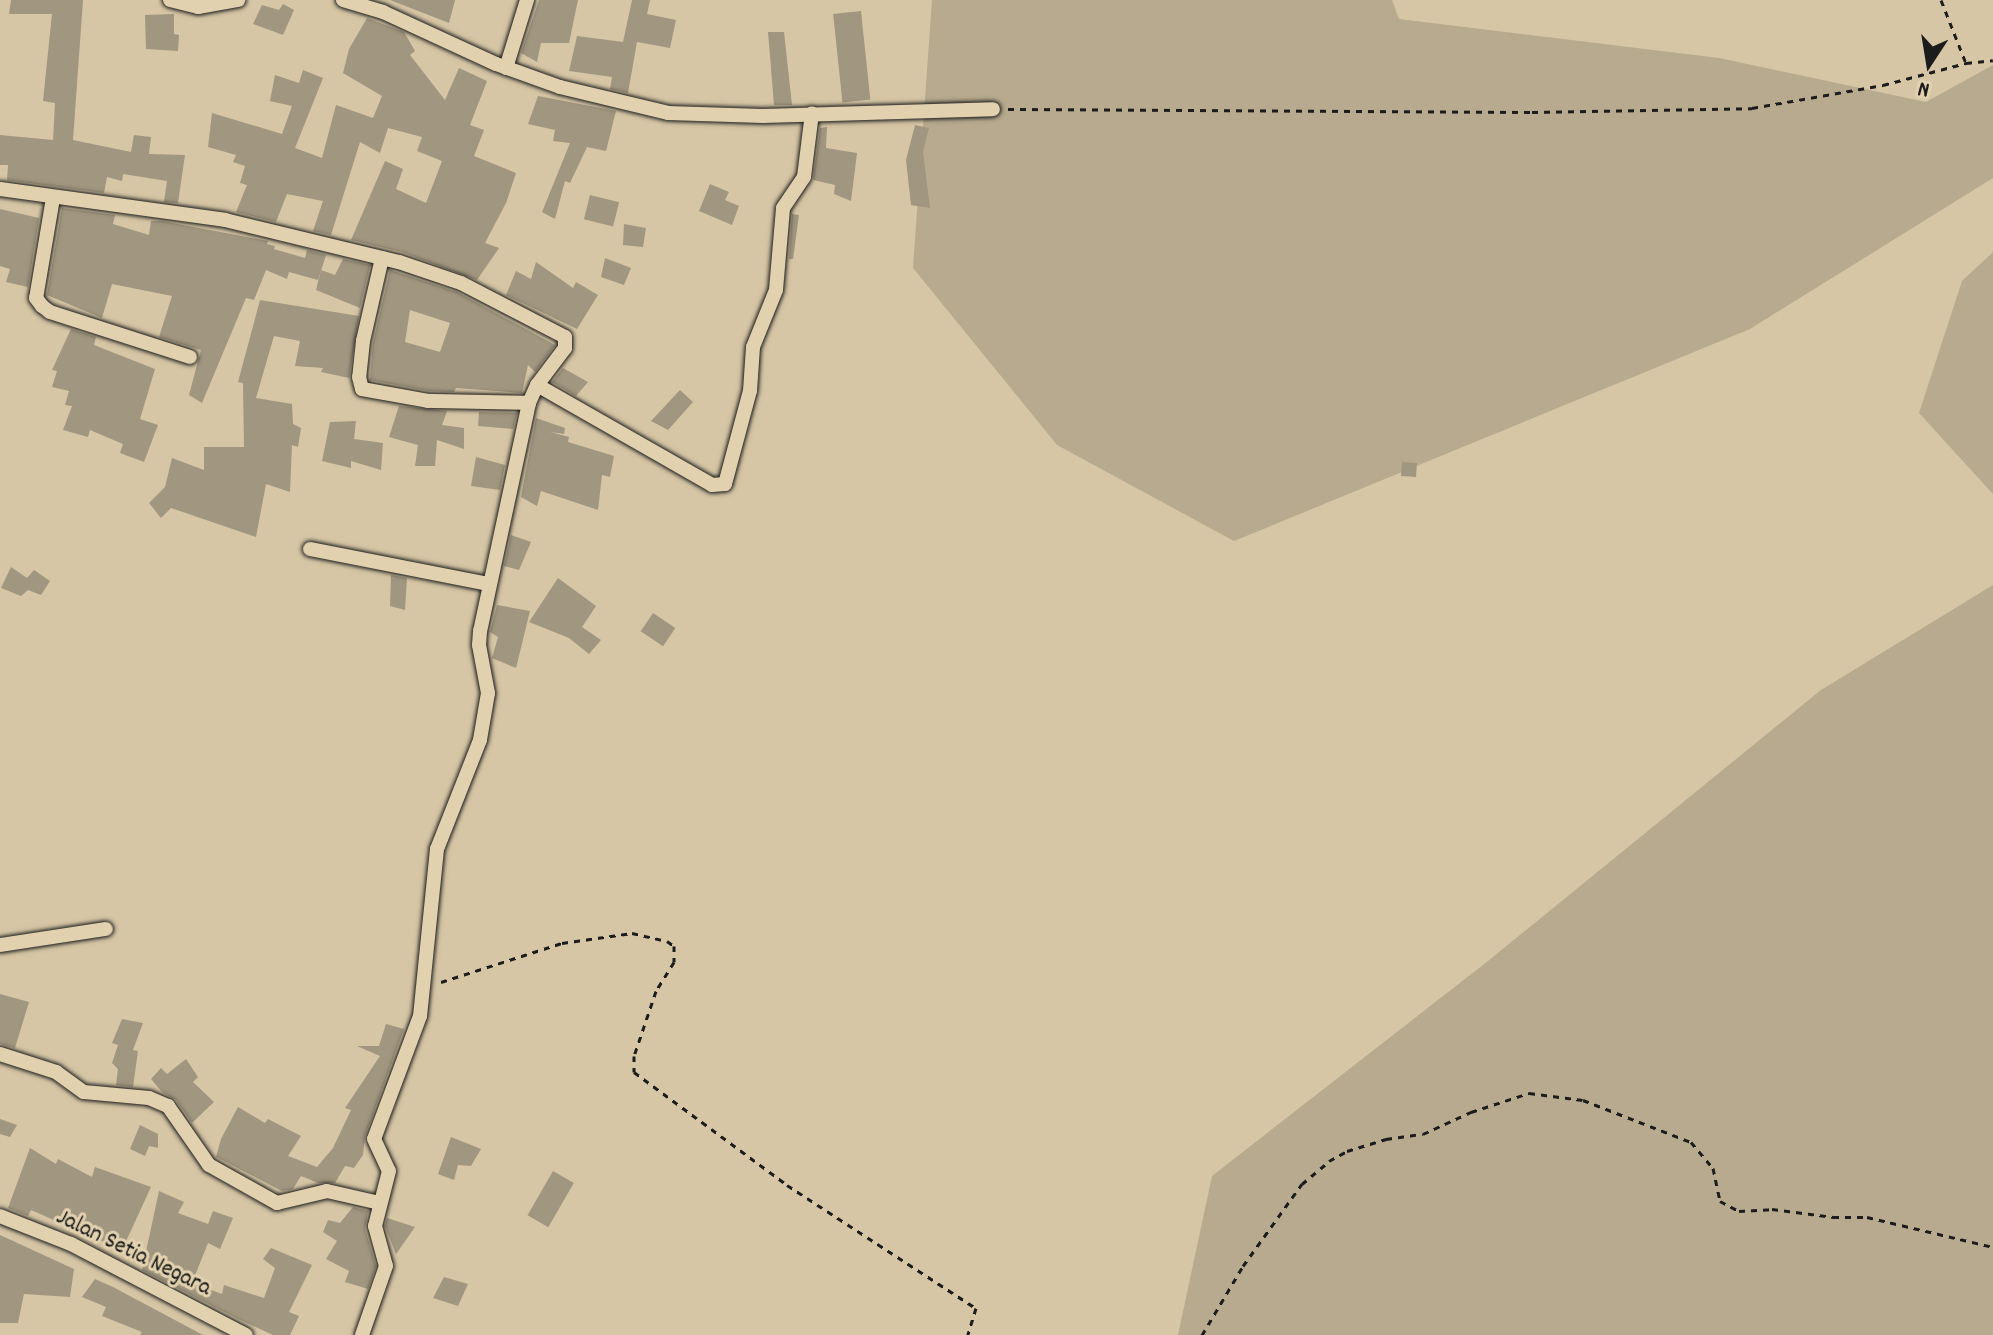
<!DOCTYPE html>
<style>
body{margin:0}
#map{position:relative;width:1993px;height:1335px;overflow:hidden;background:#d6c6a5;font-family:Dekko,sans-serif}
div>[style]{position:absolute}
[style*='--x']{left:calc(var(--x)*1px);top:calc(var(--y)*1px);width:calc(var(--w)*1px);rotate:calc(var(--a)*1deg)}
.green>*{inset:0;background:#b7aa8e}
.building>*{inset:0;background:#a1967f;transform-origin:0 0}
.path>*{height:3px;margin-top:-1.5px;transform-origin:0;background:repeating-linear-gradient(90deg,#1c1c1c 0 6px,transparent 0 12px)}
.roads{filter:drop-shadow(0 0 2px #1c1c1c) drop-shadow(0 0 2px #1c1c1c)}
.street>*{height:14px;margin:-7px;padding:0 7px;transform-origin:7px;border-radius:7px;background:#e2d1ae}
span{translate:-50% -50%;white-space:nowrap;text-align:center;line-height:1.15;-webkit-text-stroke:6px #e2d1ae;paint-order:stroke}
.street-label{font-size:24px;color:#1c1c1c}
.north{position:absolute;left:1889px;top:24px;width:80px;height:80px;-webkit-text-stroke:6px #e2d1ae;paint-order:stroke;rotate:192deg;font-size:22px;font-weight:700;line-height:32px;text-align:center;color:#1c1c1c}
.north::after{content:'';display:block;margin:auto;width:28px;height:36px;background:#1c1c1c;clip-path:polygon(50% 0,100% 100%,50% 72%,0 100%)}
</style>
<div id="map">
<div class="green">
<i style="clip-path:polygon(932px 0,1392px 0,1399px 19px,1719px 58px,1926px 102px,1993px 65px,1993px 178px,1750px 329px,1234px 541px,1057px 445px,913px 268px)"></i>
<i style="clip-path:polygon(1993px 252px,1993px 494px,1919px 413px,1962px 281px)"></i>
<i style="clip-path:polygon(1993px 585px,1993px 1335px,1178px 1335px,1212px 1176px,1488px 961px,1821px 690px)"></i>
</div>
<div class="building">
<i style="clip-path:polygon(11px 0,83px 0,73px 140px,131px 152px,134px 135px,151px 137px,149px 154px,185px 155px,178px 203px,164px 202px,167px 181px,123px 174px,122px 181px,107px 177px,104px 193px,7px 180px,8px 165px,0 165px,0 135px,53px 140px,55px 103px,43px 101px,52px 14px,9px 14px)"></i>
<i style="clip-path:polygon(390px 0,455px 0,449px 23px)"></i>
<i style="clip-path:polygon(539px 0,578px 0,569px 43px,541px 43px,537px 62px,521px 53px)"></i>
<i style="clip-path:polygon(632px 0,650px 0,647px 14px,676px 20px,670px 48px,637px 42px,628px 93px,610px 89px,612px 77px,569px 71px,577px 36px,623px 42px)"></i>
<i style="clip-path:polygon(283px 4px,294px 10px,283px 35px,253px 24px,262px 5px,279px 10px)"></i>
<i style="left:861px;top:11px;width:89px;height:28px;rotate:84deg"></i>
<i style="clip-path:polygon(174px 14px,174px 34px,179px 35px,178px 51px,146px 49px,145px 15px)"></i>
<i style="clip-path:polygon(367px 18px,404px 32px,415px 51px,410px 55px,445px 100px,459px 68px,487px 81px,470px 125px,484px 130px,474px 156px,516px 173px,506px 203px,485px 243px,499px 248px,477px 280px,402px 252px,351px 240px,385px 161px,403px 169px,396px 189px,426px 203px,442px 161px,417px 151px,422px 137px,388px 128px,380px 153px,360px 142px,331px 235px,313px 231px,323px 201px,287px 194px,276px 222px,236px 212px,247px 185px,240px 183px,245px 166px,233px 162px,236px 155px,208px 147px,212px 113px,282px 134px,292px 106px,270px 101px,275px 75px,299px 83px,303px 70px,323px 78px,295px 148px,322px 158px,336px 105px,373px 118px,382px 96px,343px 73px,349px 49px)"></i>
<i style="clip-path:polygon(768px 32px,784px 32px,792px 105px,774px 105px)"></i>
<i style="clip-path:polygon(538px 96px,616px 111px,606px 151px,587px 147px,570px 183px,565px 181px,555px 219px,542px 212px,570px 143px,553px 141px,555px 130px,528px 124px)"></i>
<i style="clip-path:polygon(915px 125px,929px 128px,923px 152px,930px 208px,911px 205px,906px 160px)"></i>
<i style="clip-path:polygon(827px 127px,826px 148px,857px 153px,851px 201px,834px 194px,835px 185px,813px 180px,820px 128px)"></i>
<i style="clip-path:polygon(710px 184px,729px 192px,725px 200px,739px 206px,732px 225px,699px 211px)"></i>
<i style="left:590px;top:195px;width:30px;height:25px;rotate:14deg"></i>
<i style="clip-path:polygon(62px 208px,115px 215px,113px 224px,149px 235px,151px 221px,162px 221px,268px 241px,267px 244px,275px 246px,274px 249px,305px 258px,307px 250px,326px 255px,318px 280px,289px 272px,287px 279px,266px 270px,254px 300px,246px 298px,202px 403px,189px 395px,201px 350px,159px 337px,172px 296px,112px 284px,102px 318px,47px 295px)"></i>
<i style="clip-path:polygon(0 209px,39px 218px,28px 287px,6px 282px,10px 269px,0 266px)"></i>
<i style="clip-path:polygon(792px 214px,799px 215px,793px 259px,789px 259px)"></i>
<i style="clip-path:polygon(624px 224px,646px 228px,643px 247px,623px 245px)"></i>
<i style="clip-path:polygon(605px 258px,631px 268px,624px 285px,601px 277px)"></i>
<i style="clip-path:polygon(343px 259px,370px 265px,360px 308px,316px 290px,321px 270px,335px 275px)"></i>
<i style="clip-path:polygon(536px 262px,573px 288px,576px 282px,598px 295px,577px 329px,506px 295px,516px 271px,531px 279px)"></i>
<i style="clip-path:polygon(evenodd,390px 270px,457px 292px,555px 345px,535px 372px,528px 365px,522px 393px,456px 388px,454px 392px,429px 391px,370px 380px,373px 343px,390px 270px,410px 310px,450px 323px,440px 352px,405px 342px,410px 310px)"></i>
<i style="clip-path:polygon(260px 300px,359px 316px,349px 378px,321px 372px,323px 368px,295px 366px,300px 341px,274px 336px,256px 398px,292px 404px,293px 424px,301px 428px,298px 447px,292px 445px,290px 492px,266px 484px,256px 537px,171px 508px,161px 518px,149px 503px,165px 487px,172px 458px,204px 470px,204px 447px,244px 447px,243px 383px,238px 382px)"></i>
<i style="clip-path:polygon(71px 329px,96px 337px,94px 345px,155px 369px,140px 419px,158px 425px,144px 462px,120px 453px,123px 444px,90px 430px,88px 437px,63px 430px,72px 406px,65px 405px,69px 391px,52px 387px,57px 371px,52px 370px)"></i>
<i style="clip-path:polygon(563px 368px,588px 382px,576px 396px,552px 382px)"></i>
<i style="clip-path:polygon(680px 390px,693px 402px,668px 430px,651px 421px)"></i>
<i style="clip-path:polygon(399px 406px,447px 411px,442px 425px,464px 428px,464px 449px,437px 440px,435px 466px,415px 466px,418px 445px,389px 437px)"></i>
<i style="clip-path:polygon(479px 412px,517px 413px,513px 429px,478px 426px)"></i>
<i style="clip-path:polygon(536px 418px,565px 428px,564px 434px,550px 432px,569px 437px,568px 442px,614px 456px,610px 477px,602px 475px,598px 510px,541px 491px,537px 506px,521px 497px)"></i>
<i style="clip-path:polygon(356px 421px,354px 439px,383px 443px,381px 470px,351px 461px,351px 468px,322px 461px,330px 422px)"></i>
<i style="clip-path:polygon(476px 457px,505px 465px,500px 490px,471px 486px)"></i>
<i style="left:1402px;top:462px;width:15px;height:14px;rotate:4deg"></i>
<i style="clip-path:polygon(511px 535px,531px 542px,519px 570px,504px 566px)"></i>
<i style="clip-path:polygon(11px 567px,27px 578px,34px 570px,50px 581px,41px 595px,28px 590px,21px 596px,1px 588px)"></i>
<i style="clip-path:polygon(391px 575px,407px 578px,405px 610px,390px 606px)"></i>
<i style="clip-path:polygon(558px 578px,596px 606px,582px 627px,601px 640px,589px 654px,569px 638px,529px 622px)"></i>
<i style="clip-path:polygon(497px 605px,530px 611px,516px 668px,492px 658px,498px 637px,490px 632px)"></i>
<i style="left:653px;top:613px;width:27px;height:22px;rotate:34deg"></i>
<i style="clip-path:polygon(0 994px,29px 1002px,15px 1048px,0 1044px)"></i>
<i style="clip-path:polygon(122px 1019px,143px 1023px,133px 1050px,138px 1051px,133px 1087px,116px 1085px,118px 1069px,112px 1063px,118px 1045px,112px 1043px)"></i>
<i style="clip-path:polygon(386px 1024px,404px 1029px,365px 1136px,363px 1155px,354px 1168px,345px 1166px,335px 1183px,318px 1183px,301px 1176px,293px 1189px,282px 1191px,216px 1157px,221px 1139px,238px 1107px,265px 1123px,268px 1119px,301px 1136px,288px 1156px,317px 1167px,333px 1148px,351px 1110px,345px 1108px,380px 1056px,357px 1046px,379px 1046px)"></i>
<i style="clip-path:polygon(186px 1059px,198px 1077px,193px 1082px,214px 1102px,192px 1123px,176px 1100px,162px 1092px,151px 1079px,161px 1068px,167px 1074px)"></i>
<i style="clip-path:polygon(0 1119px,17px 1125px,10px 1137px,0 1134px)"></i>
<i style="clip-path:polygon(140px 1125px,158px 1134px,158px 1148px,149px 1146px,145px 1156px,130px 1149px)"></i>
<i style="clip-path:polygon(451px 1137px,481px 1149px,471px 1166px,458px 1165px,454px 1180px,438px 1174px)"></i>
<i style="clip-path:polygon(30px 1148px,56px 1164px,58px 1159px,92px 1177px,95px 1167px,151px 1187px,122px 1250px,31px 1210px,28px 1216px,8px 1208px)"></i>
<i style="left:553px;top:1171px;width:24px;height:51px;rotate:30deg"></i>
<i style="clip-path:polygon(159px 1191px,184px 1202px,178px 1213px,208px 1224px,213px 1211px,233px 1218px,220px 1249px,208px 1243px,192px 1283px,222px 1294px,224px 1285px,264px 1298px,275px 1268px,263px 1259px,271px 1248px,312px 1265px,289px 1312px,299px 1316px,290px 1335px,273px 1335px,238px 1319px,142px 1270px)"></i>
<i style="clip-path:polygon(353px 1207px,368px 1211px,365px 1229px,376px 1266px,368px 1289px,345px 1282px,349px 1271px,326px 1259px,337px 1241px,323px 1232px,328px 1220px,340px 1223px)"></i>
<i style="clip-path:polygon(387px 1218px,415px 1227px,396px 1254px,385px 1226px)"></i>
<i style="clip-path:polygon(0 1235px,74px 1269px,70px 1297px,24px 1294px,18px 1323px,0 1323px)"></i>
<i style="clip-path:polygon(444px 1277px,468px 1284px,458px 1306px,433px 1298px)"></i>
<i style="clip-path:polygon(95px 1279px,113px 1287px,203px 1335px,140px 1335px,142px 1332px,102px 1316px,106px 1307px,82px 1297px)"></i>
</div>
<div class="path">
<i style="--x:1941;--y:0;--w:68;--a:68.4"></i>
<i style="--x:1008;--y:109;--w:524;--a:0.33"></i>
<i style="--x:1532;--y:112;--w:220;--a:-1"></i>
<i style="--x:1752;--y:108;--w:133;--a:-10"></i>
<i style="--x:1883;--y:85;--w:86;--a:-14.8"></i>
<i style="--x:1966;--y:63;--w:27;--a:-6"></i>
<i style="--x:441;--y:982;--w:127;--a:-17.9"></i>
<i style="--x:562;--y:943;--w:71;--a:-8.1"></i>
<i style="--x:632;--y:933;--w:36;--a:13"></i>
<i style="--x:667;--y:941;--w:9;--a:36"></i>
<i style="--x:674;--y:946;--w:16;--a:90"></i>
<i style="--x:674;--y:962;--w:34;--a:122"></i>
<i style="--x:656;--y:991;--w:69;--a:108.7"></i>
<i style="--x:634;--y:1056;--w:16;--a:90"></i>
<i style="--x:634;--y:1072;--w:190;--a:36.4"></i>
<i style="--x:787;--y:1185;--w:225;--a:33.1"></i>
<i style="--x:976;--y:1308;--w:28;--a:107"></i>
<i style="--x:1202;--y:1335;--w:80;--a:-59.3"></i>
<i style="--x:1243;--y:1266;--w:101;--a:-54.3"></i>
<i style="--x:1302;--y:1184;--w:35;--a:-40"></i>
<i style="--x:1329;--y:1161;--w:21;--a:-29"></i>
<i style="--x:1347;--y:1151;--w:41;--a:-17.1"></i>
<i style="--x:1386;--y:1139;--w:37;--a:-8"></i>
<i style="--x:1423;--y:1134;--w:53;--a:-24.6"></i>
<i style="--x:1471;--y:1112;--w:61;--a:-18.1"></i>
<i style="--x:1529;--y:1093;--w:54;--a:7.4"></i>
<i style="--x:1583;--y:1100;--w:116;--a:21.3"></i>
<i style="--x:1691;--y:1142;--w:34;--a:50"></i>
<i style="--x:1713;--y:1168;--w:34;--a:78"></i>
<i style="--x:1720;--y:1201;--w:21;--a:28"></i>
<i style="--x:1739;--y:1211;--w:33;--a:-3"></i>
<i style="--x:1772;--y:1209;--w:62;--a:7.5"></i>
<i style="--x:1833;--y:1217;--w:34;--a:0"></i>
<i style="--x:1867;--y:1217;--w:130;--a:13.4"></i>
</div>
<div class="roads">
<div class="street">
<i style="--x:170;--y:0;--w:29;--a:14"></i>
<i style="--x:198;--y:7;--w:41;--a:-9.9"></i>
<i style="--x:343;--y:0;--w:42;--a:16.7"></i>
<i style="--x:383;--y:12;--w:124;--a:24.7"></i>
<i style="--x:496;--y:64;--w:68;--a:19.8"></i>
<i style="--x:560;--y:87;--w:111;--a:13.5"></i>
<i style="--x:668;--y:113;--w:95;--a:1.8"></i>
<i style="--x:763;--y:116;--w:230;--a:-1.7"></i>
<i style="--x:506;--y:68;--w:71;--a:-72.8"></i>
<i style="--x:0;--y:189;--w:227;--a:7.8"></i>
<i style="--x:225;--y:220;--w:179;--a:13.6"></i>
<i style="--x:399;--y:262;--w:65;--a:18.7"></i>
<i style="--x:461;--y:283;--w:117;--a:27.4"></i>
<i style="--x:565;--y:337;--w:11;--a:90"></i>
<i style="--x:565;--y:348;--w:46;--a:127.1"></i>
<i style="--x:537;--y:385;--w:20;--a:114"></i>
<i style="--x:529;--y:403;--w:233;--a:102.1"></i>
<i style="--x:480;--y:631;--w:14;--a:94"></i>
<i style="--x:479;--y:645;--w:49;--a:79.4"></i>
<i style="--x:488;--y:693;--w:48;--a:99.7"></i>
<i style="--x:480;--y:740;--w:117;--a:111.5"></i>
<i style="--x:437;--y:849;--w:168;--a:95.8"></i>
<i style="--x:420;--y:1016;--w:131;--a:110.5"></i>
<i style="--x:374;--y:1139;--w:35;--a:65"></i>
<i style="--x:389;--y:1171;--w:57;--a:104.3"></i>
<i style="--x:375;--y:1226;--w:41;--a:74.6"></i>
<i style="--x:386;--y:1266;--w:73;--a:109.2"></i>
<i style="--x:53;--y:198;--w:101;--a:99.6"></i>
<i style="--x:36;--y:298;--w:10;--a:53"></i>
<i style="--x:42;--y:306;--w:10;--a:37"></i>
<i style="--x:50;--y:312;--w:147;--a:17.8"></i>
<i style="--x:382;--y:258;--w:85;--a:102.9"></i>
<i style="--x:363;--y:341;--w:36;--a:96"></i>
<i style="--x:359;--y:377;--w:12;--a:76"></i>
<i style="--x:362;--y:389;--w:67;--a:10.3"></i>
<i style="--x:428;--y:401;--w:101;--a:1.1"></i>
<i style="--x:537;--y:385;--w:202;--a:29.7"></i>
<i style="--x:712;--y:485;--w:13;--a:-4"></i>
<i style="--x:725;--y:484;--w:96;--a:-75"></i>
<i style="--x:750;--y:391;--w:44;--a:-86.1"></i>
<i style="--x:753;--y:347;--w:61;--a:-68"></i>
<i style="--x:776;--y:290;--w:82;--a:-85.1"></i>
<i style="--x:783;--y:208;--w:37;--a:-56"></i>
<i style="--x:804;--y:177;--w:64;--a:-82.9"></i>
<i style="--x:310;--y:549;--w:182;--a:11.1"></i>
<i style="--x:0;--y:945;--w:107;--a:-8.6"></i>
<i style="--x:0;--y:1054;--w:59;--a:17.8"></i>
<i style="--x:56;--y:1072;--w:34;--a:36"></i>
<i style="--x:84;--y:1092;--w:65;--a:5.3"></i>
<i style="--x:149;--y:1098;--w:21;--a:23"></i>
<i style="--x:168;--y:1106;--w:72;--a:55.2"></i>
<i style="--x:209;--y:1165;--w:78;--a:29.2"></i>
<i style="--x:277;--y:1203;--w:51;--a:-13.5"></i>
<i style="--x:327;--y:1191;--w:54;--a:12.8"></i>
<i style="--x:0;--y:1216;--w:76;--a:21.5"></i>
<i style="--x:71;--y:1244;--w:197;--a:27.5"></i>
</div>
</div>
<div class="street-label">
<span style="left:133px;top:1254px;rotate:26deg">Jalan Setia Negara</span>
</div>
<div class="north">N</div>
</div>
